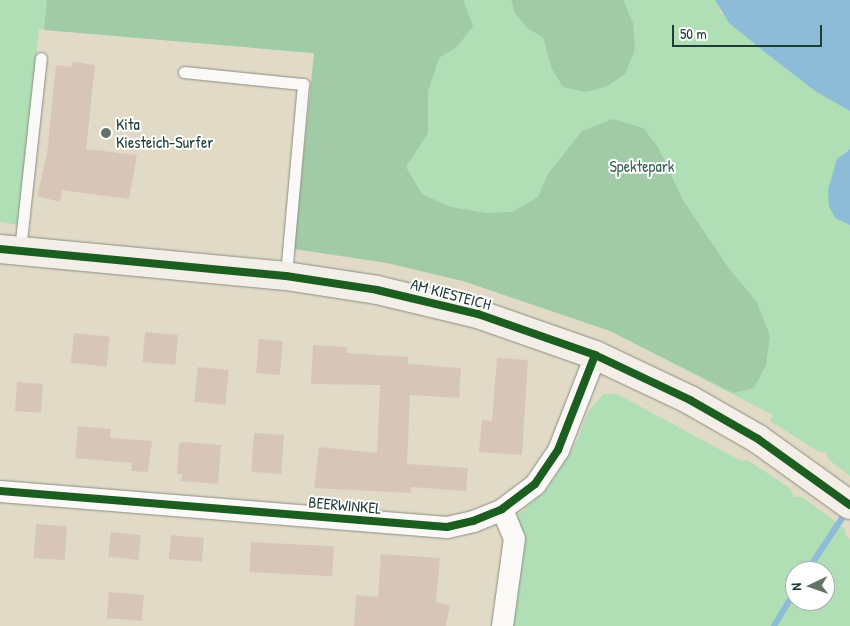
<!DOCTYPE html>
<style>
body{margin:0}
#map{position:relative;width:850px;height:626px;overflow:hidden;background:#e1dac7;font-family:"Patrick Hand",sans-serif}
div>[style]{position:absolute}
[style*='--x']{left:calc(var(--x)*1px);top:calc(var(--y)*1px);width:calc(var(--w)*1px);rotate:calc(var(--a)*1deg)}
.green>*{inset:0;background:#b0deb5}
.forest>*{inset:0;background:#a1cba7}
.water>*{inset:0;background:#8cbcd8}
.stream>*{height:6px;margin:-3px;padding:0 3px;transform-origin:3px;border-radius:3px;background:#8cbcd8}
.building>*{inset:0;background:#d7c5b8;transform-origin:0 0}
.roads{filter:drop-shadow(0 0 1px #8b8d82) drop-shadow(0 0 1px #8b8d82)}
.lane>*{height:11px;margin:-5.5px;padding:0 5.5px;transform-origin:5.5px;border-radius:5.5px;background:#faf9f7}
.street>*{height:21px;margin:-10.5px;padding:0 10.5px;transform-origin:10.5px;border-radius:10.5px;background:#faf9f7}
.secondary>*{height:28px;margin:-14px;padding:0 14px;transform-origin:14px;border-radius:14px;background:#f3efe8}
.cycleway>*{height:8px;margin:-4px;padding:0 4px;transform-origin:4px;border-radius:4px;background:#1b5e20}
.dots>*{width:14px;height:14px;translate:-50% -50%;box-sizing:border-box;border:2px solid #fff;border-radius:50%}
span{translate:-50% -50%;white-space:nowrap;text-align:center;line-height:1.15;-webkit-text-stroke:4px #fff;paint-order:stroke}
.poi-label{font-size:16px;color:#1f3d34}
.left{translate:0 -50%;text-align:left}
.park-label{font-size:16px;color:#396651}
.street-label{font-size:16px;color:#1f3d34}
.north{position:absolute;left:785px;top:561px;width:50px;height:50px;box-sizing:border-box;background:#fff;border:1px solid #a5b1ae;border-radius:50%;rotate:267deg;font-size:14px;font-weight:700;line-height:20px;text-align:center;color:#1f3d34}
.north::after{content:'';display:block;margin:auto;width:18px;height:22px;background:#637467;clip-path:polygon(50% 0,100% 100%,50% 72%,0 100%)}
.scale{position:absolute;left:672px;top:25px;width:150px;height:22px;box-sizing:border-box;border:2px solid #1f3d34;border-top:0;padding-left:6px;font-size:15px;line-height:18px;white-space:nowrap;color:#1f3d34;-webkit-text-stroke:4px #fff;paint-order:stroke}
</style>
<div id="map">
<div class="green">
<i style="clip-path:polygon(0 0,715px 0,721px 13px,771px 57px,815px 91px,850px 111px,850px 149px,844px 152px,850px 225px,850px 476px,828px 459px,826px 452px,819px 452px,770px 421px,773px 415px,610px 331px,463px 281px,387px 263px,314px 53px,39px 29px,19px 225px,0 222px)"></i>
<i style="clip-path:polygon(evenodd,603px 394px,617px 394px,743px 462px,746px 459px,791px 489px,794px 497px,802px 497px,845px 529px,845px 534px,850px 539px,850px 626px,510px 626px,523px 547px,518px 515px,549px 487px,577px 441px,588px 412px,603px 394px,795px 571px,825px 571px,825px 601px,795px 601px,795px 571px)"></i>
</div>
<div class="forest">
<i style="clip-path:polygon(47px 0,463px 0,473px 26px,458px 46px,439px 58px,428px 91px,428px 133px,406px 167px,422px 194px,451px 207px,487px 213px,512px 212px,538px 197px,548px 174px,582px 131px,613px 119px,643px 128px,658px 147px,683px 200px,730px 270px,757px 302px,770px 336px,766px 365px,754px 388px,733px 393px,610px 331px,463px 281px,387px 263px,294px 249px,314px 53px,44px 30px)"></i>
<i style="clip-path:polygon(511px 0,623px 0,633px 23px,635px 49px,625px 74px,608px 86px,586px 92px,563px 87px,551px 67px,543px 37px,528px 29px,515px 13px)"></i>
</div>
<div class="water">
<i style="clip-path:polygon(715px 0,850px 0,850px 111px,815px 91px,771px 57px,729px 23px)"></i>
<i style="clip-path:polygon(850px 149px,850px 225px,835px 218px,829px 206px,828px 190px,837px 159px)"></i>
</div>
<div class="stream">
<i style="--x:807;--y:571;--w:74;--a:-56.5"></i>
<i style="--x:774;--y:626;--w:41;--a:-59"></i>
</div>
<div class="building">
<i style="clip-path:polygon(73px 62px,95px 65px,86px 149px,137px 155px,129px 199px,62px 190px,60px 202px,37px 196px,47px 154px,56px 65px,72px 67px)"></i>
<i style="left:145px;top:332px;width:33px;height:30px;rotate:5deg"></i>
<i style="left:74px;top:333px;width:36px;height:30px;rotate:6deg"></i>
<i style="left:259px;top:339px;width:24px;height:34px;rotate:5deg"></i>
<i style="clip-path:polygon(313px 345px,347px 347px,347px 353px,408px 357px,408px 364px,461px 368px,459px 398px,410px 395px,407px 464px,468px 468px,466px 491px,411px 487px,411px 493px,314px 488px,319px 447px,377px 453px,380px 385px,311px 384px)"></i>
<i style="clip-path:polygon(497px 358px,528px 360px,522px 455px,479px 452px,482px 420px,492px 421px)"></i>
<i style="left:198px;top:367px;width:31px;height:35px;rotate:6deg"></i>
<i style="left:17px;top:382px;width:26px;height:29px;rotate:4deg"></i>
<i style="clip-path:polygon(78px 426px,111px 429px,110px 438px,152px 441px,148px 472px,131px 471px,132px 463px,75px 458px)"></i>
<i style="left:254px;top:433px;width:30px;height:39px;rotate:4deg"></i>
<i style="clip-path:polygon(184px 442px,221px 445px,218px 484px,181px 481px,182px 474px,177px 474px,179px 443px)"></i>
<i style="left:36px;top:524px;width:31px;height:34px;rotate:4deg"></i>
<i style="left:111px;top:532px;width:30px;height:25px;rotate:6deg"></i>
<i style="left:171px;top:535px;width:33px;height:24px;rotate:5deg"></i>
<i style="left:251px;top:542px;width:83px;height:30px;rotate:3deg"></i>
<i style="clip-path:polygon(381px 554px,440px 558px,436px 602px,450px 605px,446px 626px,354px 626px,356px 595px,378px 597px)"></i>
<i style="left:109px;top:592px;width:35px;height:26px;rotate:5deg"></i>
</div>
<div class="roads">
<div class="lane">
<i style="--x:184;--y:72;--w:120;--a:5.8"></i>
<i style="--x:303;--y:84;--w:193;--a:95.1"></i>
<i style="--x:20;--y:250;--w:193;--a:-83.8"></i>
</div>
<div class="street">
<i style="--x:0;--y:491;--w:448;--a:4.6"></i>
<i style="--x:447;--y:527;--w:27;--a:-13"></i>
<i style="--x:473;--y:521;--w:31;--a:-22"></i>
<i style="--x:502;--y:509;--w:41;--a:-37.1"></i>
<i style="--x:535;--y:484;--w:41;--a:-55.9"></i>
<i style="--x:558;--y:450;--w:102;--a:-68.7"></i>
<i style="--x:502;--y:509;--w:31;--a:68"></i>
<i style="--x:514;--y:538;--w:89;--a:97.8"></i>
</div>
<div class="secondary">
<i style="--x:0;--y:249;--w:287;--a:5.4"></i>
<i style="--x:286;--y:276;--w:92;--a:8.7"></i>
<i style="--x:377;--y:290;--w:104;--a:13.4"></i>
<i style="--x:478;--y:314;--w:124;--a:19.3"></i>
<i style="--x:595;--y:355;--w:105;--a:25.3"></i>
<i style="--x:690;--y:400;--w:78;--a:29.8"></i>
<i style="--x:758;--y:439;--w:113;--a:35.7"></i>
</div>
</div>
<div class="cycleway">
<i style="--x:0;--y:249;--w:287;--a:5.4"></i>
<i style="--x:286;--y:276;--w:92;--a:8.7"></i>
<i style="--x:377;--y:290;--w:104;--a:13.4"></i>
<i style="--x:478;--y:314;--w:124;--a:19.3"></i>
<i style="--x:595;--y:355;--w:105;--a:25.3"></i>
<i style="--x:690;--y:400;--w:78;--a:29.8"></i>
<i style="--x:758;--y:439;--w:113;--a:35.7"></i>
<i style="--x:0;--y:491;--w:448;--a:4.6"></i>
<i style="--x:447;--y:527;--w:27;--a:-13"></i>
<i style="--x:473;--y:521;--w:31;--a:-22"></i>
<i style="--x:502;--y:509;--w:41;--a:-37.1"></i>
<i style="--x:535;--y:484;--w:41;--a:-55.9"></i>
<i style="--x:558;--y:450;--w:102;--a:-68.7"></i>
</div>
<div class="dots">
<i style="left:106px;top:133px;background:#637467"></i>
</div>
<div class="poi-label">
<span class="left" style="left:116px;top:133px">Kita<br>Kiesteich-Surfer</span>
</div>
<div class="park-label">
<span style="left:642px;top:166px">Spektepark</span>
</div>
<div class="street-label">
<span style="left:451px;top:294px;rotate:15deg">AM KIESTEICH</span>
<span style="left:345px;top:505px;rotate:5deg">BEERWINKEL</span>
</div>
<div class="north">N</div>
<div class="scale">50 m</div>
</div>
